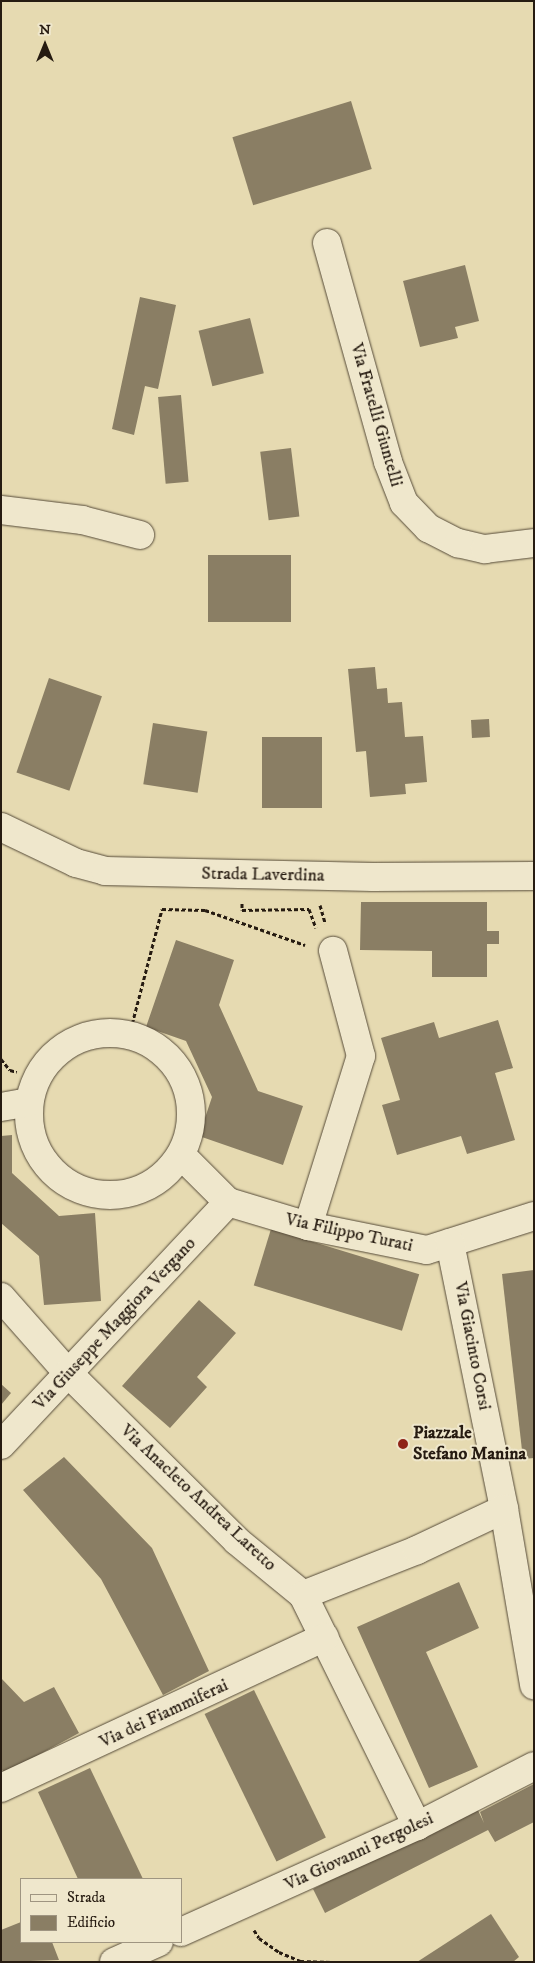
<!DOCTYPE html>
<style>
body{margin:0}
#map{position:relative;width:535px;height:1963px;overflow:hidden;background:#e6dab1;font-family:"IM FELL DW Pica",serif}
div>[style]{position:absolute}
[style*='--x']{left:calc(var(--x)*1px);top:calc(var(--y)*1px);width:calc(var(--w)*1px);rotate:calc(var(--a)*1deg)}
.building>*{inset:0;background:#8a7e64;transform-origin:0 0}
.path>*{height:3px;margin-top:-1.5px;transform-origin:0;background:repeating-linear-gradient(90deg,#261b11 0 4px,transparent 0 6.5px)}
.roads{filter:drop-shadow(0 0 1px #564b39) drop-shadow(0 0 1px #564b39)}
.minor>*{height:28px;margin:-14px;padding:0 14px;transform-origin:14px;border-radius:14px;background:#efe7cc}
.minor>.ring{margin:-14px;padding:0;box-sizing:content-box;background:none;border:28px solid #efe7cc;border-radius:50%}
.dots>*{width:14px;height:14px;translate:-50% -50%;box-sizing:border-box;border:2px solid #efe7cc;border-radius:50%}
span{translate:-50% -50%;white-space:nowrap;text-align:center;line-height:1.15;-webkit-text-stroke:4px #efe7cc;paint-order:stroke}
.street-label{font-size:18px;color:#261b11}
.poi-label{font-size:18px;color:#261b11;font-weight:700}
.left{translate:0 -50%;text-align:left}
.frame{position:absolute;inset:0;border:2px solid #261b11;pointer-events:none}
.legend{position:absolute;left:20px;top:1878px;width:162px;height:65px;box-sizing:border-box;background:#efe7cc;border:1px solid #9f9581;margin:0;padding:6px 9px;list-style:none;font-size:15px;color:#261b11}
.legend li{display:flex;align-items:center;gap:10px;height:25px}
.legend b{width:25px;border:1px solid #9f9581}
.north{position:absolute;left:20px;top:20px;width:50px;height:50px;-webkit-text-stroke:4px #efe7cc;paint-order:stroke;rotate:0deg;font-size:14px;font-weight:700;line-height:20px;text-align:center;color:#261b11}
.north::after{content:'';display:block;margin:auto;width:18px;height:22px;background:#261b11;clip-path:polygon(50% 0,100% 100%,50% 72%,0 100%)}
</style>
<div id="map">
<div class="building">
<i style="left:351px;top:101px;width:71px;height:124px;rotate:73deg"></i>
<i style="clip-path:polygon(465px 265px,479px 321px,455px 327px,458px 338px,420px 347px,403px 281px)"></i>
<i style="clip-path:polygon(140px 297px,176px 305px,158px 389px,145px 386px,134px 435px,112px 429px)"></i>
<i style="left:250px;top:318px;width:57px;height:53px;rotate:76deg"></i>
<i style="left:181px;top:395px;width:87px;height:23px;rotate:85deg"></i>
<i style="left:291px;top:448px;width:69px;height:31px;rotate:83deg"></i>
<i style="left:208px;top:555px;width:83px;height:67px"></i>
<i style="clip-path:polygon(375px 667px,377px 689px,387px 688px,388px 703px,402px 702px,405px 737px,423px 736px,427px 782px,405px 784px,406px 794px,370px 797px,366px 751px,356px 752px,348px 669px)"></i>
<i style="left:49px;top:678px;width:56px;height:100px;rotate:19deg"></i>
<i style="left:489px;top:719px;width:18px;height:18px;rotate:87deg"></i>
<i style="left:153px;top:723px;width:55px;height:62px;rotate:9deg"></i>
<i style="left:262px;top:737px;width:60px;height:71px"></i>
<i style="clip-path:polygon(361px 902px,487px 902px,487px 931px,499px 931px,499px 944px,487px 944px,487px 977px,432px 977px,432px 951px,360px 950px)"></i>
<i style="clip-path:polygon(176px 940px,234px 960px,219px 1005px,258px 1091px,303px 1106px,283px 1165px,199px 1136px,212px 1097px,186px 1041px,146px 1027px)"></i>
<i style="clip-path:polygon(498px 1020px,513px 1068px,495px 1073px,515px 1140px,467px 1154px,461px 1136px,397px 1155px,382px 1105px,400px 1100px,381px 1038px,434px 1022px,439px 1038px)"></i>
<i style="clip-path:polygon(12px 1135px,12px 1173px,59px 1216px,95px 1213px,101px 1301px,44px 1305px,39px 1256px,1px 1223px,1px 1136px)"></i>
<i style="left:271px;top:1229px;width:155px;height:59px;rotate:17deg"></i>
<i style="clip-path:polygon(534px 1270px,534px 1458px,523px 1459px,502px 1274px)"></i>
<i style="clip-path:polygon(199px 1300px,236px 1333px,197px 1377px,207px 1387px,170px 1428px,122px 1386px)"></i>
<i style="clip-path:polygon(1px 1384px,11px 1393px,1px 1405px)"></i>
<i style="clip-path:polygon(64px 1457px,152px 1548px,209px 1671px,163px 1695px,101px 1579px,23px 1490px)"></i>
<i style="clip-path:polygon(459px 1582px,479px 1628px,426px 1652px,478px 1767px,429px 1788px,357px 1627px)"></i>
<i style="clip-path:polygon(1px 1678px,24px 1702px,54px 1687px,79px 1733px,5px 1773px,1px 1769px)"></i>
<i style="left:254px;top:1690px;width:164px;height:55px;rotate:64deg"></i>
<i style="clip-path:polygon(90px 1768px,143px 1879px,78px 1879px,38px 1792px)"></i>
<i style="clip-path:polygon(534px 1784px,534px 1822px,495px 1842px,488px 1830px,325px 1913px,313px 1889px,476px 1806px,484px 1823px,480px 1812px)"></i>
<i style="clip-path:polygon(491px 1914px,519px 1957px,513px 1962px,417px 1962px)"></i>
<i style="clip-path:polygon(21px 1922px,21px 1942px,52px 1942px,59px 1960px,1px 1962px,1px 1930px)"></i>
</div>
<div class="path">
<i style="--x:242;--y:903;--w:7;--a:90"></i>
<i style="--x:242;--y:910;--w:67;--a:-0.9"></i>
<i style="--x:309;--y:909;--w:20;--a:70"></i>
<i style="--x:320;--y:905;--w:19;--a:74"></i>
<i style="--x:129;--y:1036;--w:131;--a:-75.4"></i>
<i style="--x:162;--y:909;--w:43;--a:1.3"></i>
<i style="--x:205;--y:910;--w:106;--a:19.3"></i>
<i style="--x:1;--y:1059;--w:14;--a:51"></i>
<i style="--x:10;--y:1070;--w:7;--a:16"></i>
<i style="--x:254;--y:1930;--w:9;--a:58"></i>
<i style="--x:259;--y:1938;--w:24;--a:35"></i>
<i style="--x:279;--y:1952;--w:23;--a:23"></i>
<i style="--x:300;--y:1961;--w:32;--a:2"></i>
</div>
<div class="roads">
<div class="minor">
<i style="--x:327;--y:243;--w:227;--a:74.4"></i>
<i style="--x:388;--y:462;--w:44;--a:68.7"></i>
<i style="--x:404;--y:503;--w:35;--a:46"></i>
<i style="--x:428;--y:528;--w:34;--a:27"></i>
<i style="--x:458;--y:543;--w:28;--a:13"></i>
<i style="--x:485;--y:549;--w:49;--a:-7"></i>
<i style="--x:1;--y:510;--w:82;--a:7"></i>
<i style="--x:82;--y:520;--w:60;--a:14.5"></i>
<i style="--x:1;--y:827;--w:83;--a:25.6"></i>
<i style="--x:76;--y:863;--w:30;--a:15"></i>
<i style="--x:105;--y:871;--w:268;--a:1.3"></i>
<i style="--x:373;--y:877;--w:161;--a:-0.4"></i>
<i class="ring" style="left:29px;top:1033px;width:134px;height:134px"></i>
<i style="--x:1;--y:1107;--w:28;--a:-10"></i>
<i style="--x:181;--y:1155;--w:66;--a:45"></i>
<i style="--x:228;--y:1202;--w:84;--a:16.7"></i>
<i style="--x:308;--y:1226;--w:121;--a:11.4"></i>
<i style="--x:427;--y:1250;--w:112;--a:-17.6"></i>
<i style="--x:308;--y:1226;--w:178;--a:-72.7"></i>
<i style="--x:361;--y:1056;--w:109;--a:-104.9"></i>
<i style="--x:450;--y:1243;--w:271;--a:78.5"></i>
<i style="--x:504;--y:1509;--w:179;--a:80.3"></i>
<i style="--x:1;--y:1297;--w:101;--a:48.6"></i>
<i style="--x:68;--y:1373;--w:238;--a:44.8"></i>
<i style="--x:237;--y:1541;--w:85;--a:39.3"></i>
<i style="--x:303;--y:1595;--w:258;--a:63.7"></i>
<i style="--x:1;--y:1445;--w:333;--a:-46.9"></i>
<i style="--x:303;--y:1595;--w:123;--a:-21.5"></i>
<i style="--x:417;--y:1550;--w:96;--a:-25.2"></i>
<i style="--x:1;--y:1788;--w:357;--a:-25"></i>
<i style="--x:181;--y:1932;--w:259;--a:-24.2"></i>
<i style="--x:417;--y:1826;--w:131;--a:-27.1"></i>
<i style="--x:114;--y:1962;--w:49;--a:-24"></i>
</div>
</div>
<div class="dots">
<i style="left:403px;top:1444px;background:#8f2418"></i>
</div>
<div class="street-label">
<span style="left:376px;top:415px;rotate:74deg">Via Fratelli Giuntelli</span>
<span style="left:263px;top:875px;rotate:1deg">Strada Laverdina</span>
<span style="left:349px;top:1233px;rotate:12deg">Via Filippo Turati</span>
<span style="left:115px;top:1324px;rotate:-47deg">Via Giuseppe Maggiora Vergano</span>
<span style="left:472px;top:1346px;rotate:79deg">Via Giacinto Corsi</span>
<span style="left:198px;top:1498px;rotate:43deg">Via Anacleto Andrea Laretto</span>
<span style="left:164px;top:1714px;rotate:-25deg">Via dei Fiammiferai</span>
<span style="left:359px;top:1852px;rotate:-25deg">Via Giovanni Pergolesi</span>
</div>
<div class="poi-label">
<span class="left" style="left:413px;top:1444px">Piazzale<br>Stefano Manina</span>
</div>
<div class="frame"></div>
<ul class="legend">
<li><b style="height:6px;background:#efe7cc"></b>Strada</li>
<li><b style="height:14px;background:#8a7e64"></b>Edificio</li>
</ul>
<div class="north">N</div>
</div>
